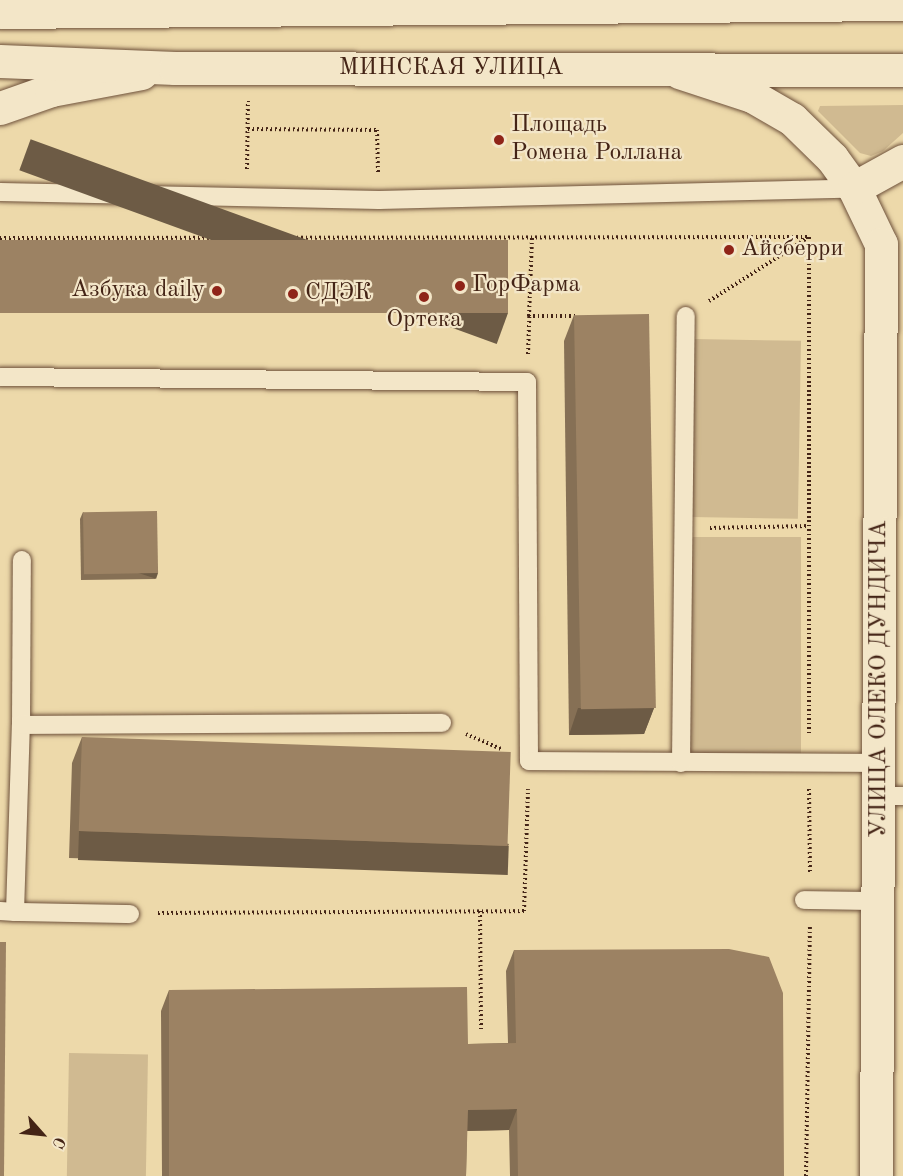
<!DOCTYPE html>
<meta charset="utf-8">
<style>
body{margin:0}
#map{position:relative;width:903px;height:1176px;overflow:hidden;background:#edd9aa;font-family:"Old Standard TT",serif}
div>[style]{position:absolute}
[style*='--x']{left:calc(var(--x)*1px);top:calc(var(--y)*1px);width:calc(var(--w)*1px);rotate:calc(var(--a)*1deg)}
.green>*{inset:0;background:#d0ba91;transform-origin:0 0}
.path>*{height:4px;margin-top:-2px;transform-origin:0;background:repeating-linear-gradient(90deg,#442416 0 1.5px,transparent 0 4.5px)}
.roads{filter:drop-shadow(0 0 2px #6e513b) drop-shadow(0 0 2px #6e513b)}
.service>*{height:18px;margin:-9px;padding:0 9px;transform-origin:9px;border-radius:9px;background:#f3e6c8}
.tertiary>*{height:33px;margin:-16.5px;padding:0 16.5px;transform-origin:16.5px;border-radius:16.5px;background:#f3e6c8}
.secondary>*{height:33px;margin:-16.5px;padding:0 16.5px;transform-origin:16.5px;border-radius:16.5px;background:#f3e6c8}
.wall>*{inset:0;background:#867055}
.shaded-wall>*{inset:0;background:#6d5b45;transform-origin:0 0}
.building>*{inset:0;background:#9c8263;transform-origin:0 0}
.dots>*{width:16px;height:16px;translate:-50% -50%;box-sizing:border-box;border:3px solid #f3e6c8;border-radius:50%}
span{translate:-50% -50%;white-space:nowrap;text-align:center;line-height:1.15;-webkit-text-stroke:4.5px #f3e6c8;paint-order:stroke}
.street-label{font-size:24px;color:#442416}
.poi-label{font-size:24px;color:#442416}
.left{translate:0 -50%;text-align:left}
.right{translate:-100% -50%;text-align:right}
.north{position:absolute;left:12px;top:1104px;width:60px;height:60px;-webkit-text-stroke:4px #f3e6c8;paint-order:stroke;rotate:117deg;font-size:16px;font-weight:700;line-height:24px;text-align:center;color:#442416}
.north::after{content:'';display:block;margin:auto;width:21px;height:27px;background:#442416;clip-path:polygon(50% 0,100% 100%,50% 72%,0 100%)}
</style>
<div id="map">
<div class="green">
<i style="clip-path:polygon(903px 105px,903px 133px,883px 151px,871px 156px,860px 153px,818px 111px,820px 106px)"></i>
<i style="left:694px;top:339px;width:107px;height:178px;rotate:1deg"></i>
<i style="left:690px;top:537px;width:111px;height:218px"></i>
<i style="left:69px;top:1053px;width:79px;height:123px;rotate:1deg"></i>
</div>
<div class="path">
<i style="--x:248;--y:129;--w:129;--a:0.4"></i>
<i style="--x:377;--y:130;--w:42;--a:88.6"></i>
<i style="--x:247;--y:169;--w:68;--a:-89.2"></i>
<i style="--x:0;--y:238;--w:809;--a:-0.07"></i>
<i style="--x:809;--y:237;--w:499;--a:90"></i>
<i style="--x:246;--y:240;--w:16;--a:-86"></i>
<i style="--x:709;--y:301;--w:115;--a:-32.6"></i>
<i style="--x:529;--y:316;--w:79;--a:-87.8"></i>
<i style="--x:528;--y:354;--w:38;--a:-88"></i>
<i style="--x:529;--y:316;--w:48;--a:0"></i>
<i style="--x:710;--y:528;--w:98;--a:-1.2"></i>
<i style="--x:466;--y:734;--w:38;--a:23"></i>
<i style="--x:809;--y:789;--w:85;--a:89.3"></i>
<i style="--x:480;--y:911;--w:118;--a:89.5"></i>
<i style="--x:158;--y:913;--w:366;--a:-0.3"></i>
<i style="--x:524;--y:911;--w:122;--a:-88.1"></i>
<i style="--x:806;--y:1176;--w:249;--a:-89.1"></i>
</div>
<div class="roads">
<div class="service">
<i style="--x:0;--y:192;--w:379;--a:1.2"></i>
<i style="--x:379;--y:200;--w:475;--a:-1.4"></i>
<i style="--x:0;--y:377;--w:527;--a:0.54"></i>
<i style="--x:527;--y:382;--w:379;--a:89.7"></i>
<i style="--x:529;--y:761;--w:352;--a:0.3"></i>
<i style="--x:21;--y:725;--w:165;--a:-89.7"></i>
<i style="--x:681;--y:763;--w:447;--a:-89.4"></i>
<i style="--x:881;--y:796;--w:22;--a:0"></i>
<i style="--x:804;--y:900;--w:74;--a:0.8"></i>
<i style="--x:0;--y:911;--w:15;--a:4"></i>
<i style="--x:15;--y:912;--w:187;--a:-88.2"></i>
<i style="--x:21;--y:725;--w:421;--a:-0.3"></i>
<i style="--x:15;--y:912;--w:115;--a:1"></i>
</div>
<div class="tertiary">
<i style="--x:679;--y:72;--w:77;--a:18.2"></i>
<i style="--x:752;--y:96;--w:46;--a:29.9"></i>
<i style="--x:792;--y:119;--w:56;--a:44.3"></i>
<i style="--x:832;--y:158;--w:37;--a:54"></i>
<i style="--x:854;--y:188;--w:62;--a:64.3"></i>
<i style="--x:881;--y:244;--w:932;--a:90.31"></i>
<i style="--x:0;--y:108;--w:54;--a:-19.4"></i>
<i style="--x:51;--y:90;--w:92;--a:-10.7"></i>
<i style="--x:854;--y:188;--w:56;--a:-28.9"></i>
</div>
<div class="secondary">
<i style="--x:0;--y:12;--w:903;--a:-0.51"></i>
<i style="--x:0;--y:61;--w:175;--a:2.3"></i>
<i style="--x:175;--y:68;--w:728;--a:0.16"></i>
</div>
</div>
<div class="wall">
<i style="clip-path:polygon(574px 315px,654px 708px,644px 734px,569px 735px,564px 341px)"></i>
<i style="clip-path:polygon(83px 512px,156px 579px,81px 580px,80px 519px)"></i>
<i style="clip-path:polygon(82px 737px,509px 844px,499px 871px,69px 858px,72px 763px)"></i>
<i style="clip-path:polygon(514px 950px,784px 1176px,510px 1176px,509px 1130px,467px 1131px,466px 1176px,162px 1176px,161px 1011px,169px 990px,468px 1044px,508px 1043px,506px 971px)"></i>
</div>
<div class="shaded-wall">
<i style="left:508px;top:313px;width:33px;height:508px;rotate:110deg"></i>
<i style="left:158px;top:573px;width:6px;height:75px;rotate:108deg"></i>
<i style="clip-path:polygon(578px 708px,654px 708px,644px 734px,569px 735px)"></i>
<i style="left:79px;top:831px;width:430px;height:29px;rotate:2deg"></i>
<i style="clip-path:polygon(517px 1109px,509px 1130px,460px 1131px,468px 1110px)"></i>
</div>
<div class="building">
<i style="left:508px;top:240px;width:73px;height:508px;rotate:90deg"></i>
<i style="left:649px;top:314px;width:394px;height:75px;rotate:89deg"></i>
<i style="left:157px;top:511px;width:62px;height:74px;rotate:89deg"></i>
<i style="left:82px;top:737px;width:429px;height:94px;rotate:2deg"></i>
<i style="clip-path:polygon(0 942px,6px 942px,4px 1176px,0 1176px)"></i>
<i style="clip-path:polygon(729px 949px,769px 957px,783px 993px,784px 1176px,518px 1176px,517px 1109px,468px 1110px,466px 1176px,169px 1176px,169px 990px,467px 987px,468px 1044px,516px 1043px,514px 950px)"></i>
</div>
<div class="dots">
<i style="left:499px;top:140px;background:#8f2418"></i>
<i style="left:729px;top:250px;background:#8f2418"></i>
<i style="left:460px;top:286px;background:#8f2418"></i>
<i style="left:217px;top:291px;background:#8f2418"></i>
<i style="left:293px;top:294px;background:#8f2418"></i>
<i style="left:424px;top:297px;background:#8f2418"></i>
</div>
<div class="street-label">
<span style="left:451px;top:69px">МИНСКАЯ УЛИЦА</span>
<span style="left:880px;top:679px;rotate:-90deg">УЛИЦА ОЛЕКО ДУНДИЧА</span>
</div>
<div class="poi-label">
<span class="left" style="left:511px;top:140px">Площадь<br>Ромена Роллана</span>
<span class="left" style="left:741px;top:250px">Айсберри</span>
<span class="left" style="left:472px;top:286px">ГорФарма</span>
<span class="right" style="left:205px;top:291px">Азбука daily</span>
<span class="left" style="left:305px;top:294px">СДЭК</span>
<span style="left:424px;top:321px">Ортека</span>
</div>
<div class="north">С</div>
</div>
